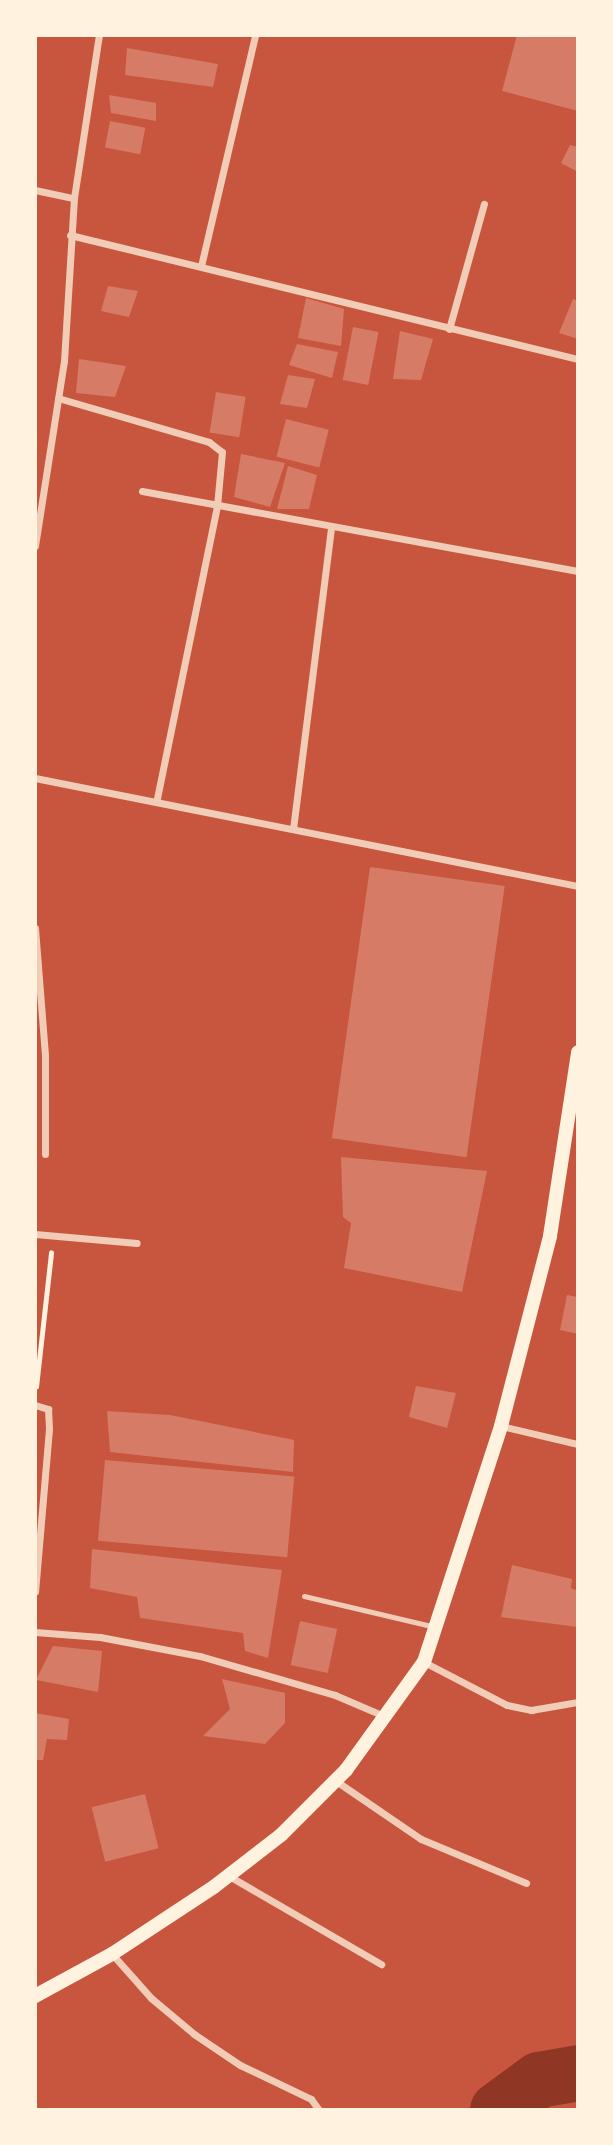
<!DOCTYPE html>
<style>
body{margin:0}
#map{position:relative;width:613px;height:2145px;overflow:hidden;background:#c8553d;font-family:Helvetica,sans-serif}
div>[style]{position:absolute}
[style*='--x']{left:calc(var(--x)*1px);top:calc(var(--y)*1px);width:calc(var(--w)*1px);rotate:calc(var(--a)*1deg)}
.river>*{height:56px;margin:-28px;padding:0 28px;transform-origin:28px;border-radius:28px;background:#8f3625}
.building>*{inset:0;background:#d67c66;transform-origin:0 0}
.path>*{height:4.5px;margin:-2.25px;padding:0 2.25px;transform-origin:2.25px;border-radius:2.25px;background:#fff3e0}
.service>*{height:5px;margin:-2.5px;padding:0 2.5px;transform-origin:2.5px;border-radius:2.5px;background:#f1ccb7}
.minor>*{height:7px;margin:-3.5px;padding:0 3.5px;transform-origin:3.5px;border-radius:3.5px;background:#f1ccb7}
.secondary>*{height:14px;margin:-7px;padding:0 7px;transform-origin:7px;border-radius:7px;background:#fff3e0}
span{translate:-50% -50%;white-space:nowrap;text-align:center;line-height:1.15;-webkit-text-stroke:5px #fff3e0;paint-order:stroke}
.frame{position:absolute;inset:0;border:37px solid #fff3e0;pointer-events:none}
</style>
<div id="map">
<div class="river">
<i style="--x:498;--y:2110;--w:51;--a:-36.2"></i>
<i style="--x:539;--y:2080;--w:40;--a:-10"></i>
</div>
<div class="building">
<i style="clip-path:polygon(517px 35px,578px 36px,578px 111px,502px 91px)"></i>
<i style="clip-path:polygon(127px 48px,218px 64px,213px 87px,125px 75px)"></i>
<i style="clip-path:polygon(109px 95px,156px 103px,156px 121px,111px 113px)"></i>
<i style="left:110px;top:121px;width:36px;height:27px;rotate:11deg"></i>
<i style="clip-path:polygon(570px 145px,578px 147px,578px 172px,561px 163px)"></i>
<i style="clip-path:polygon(108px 286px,138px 291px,129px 317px,101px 311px)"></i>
<i style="clip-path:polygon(306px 298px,344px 309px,341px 346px,298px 338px)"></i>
<i style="clip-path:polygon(573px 299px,578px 301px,578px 339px,559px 333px)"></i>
<i style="left:353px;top:327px;width:26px;height:54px;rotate:11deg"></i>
<i style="clip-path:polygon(400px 331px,433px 339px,421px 380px,393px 379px)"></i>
<i style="clip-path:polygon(297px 344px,338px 352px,332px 378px,289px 365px)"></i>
<i style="clip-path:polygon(79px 359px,126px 366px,115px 397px,76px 393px)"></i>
<i style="clip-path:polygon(288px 375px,315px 379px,307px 408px,280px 404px)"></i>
<i style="left:216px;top:392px;width:30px;height:41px;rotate:9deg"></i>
<i style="left:286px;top:419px;width:44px;height:39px;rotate:14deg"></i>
<i style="clip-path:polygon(241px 454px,285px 463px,270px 507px,234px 497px)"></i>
<i style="clip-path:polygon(288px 466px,317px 475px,309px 509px,277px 509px)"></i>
<i style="left:370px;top:867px;width:136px;height:274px;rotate:8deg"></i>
<i style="clip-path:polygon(341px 1157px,487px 1171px,462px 1292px,344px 1268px,351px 1223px,343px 1217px)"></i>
<i style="clip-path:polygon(567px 1295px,578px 1297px,578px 1334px,560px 1330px)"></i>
<i style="clip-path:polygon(416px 1386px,456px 1393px,447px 1428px,409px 1417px)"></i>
<i style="clip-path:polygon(107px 1411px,170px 1415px,294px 1440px,293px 1472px,110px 1452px)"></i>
<i style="left:105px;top:1460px;width:190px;height:81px;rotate:5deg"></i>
<i style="clip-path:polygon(92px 1549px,282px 1570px,268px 1658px,245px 1651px,243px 1633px,140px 1618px,137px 1597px,90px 1588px)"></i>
<i style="clip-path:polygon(512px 1565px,572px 1579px,571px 1588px,578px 1591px,578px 1627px,501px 1617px)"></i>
<i style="left:300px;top:1621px;width:38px;height:45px;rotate:12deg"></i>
<i style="clip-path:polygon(53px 1646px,102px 1651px,98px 1692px,36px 1680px)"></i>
<i style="clip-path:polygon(222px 1679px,285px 1693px,285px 1723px,265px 1744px,203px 1736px,230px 1709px)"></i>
<i style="clip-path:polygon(35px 1713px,69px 1719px,67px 1740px,47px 1739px,43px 1760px,35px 1760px)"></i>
<i style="left:145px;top:1794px;width:56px;height:55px;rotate:76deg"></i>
</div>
<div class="path">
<i style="--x:36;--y:1387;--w:135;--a:-83.6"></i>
</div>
<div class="service">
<i style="--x:304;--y:1596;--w:135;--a:13.3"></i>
</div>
<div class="minor">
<i style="--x:35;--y:190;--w:40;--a:12"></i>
<i style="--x:70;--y:235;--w:523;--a:13.72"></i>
<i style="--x:201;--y:266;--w:237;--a:-76.8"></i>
<i style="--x:449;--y:329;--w:130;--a:-74.4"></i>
<i style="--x:58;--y:398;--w:157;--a:16.2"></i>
<i style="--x:209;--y:442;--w:16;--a:38"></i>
<i style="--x:222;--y:452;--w:54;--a:95.3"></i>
<i style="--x:217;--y:506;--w:302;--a:101.6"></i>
<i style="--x:142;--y:491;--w:443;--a:10.4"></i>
<i style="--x:35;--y:546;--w:187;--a:-81.1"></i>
<i style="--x:64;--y:361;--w:163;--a:-86.5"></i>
<i style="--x:74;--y:198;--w:165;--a:-81.3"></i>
<i style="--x:35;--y:778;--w:554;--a:11.25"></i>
<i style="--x:293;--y:829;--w:302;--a:-82.8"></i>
<i style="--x:35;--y:928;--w:127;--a:85.5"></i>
<i style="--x:45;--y:1055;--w:99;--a:90"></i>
<i style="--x:35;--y:1234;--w:102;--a:5"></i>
<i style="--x:35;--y:1405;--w:14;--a:17"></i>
<i style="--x:48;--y:1409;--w:20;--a:87"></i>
<i style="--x:49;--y:1429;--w:163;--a:94.9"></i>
<i style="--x:501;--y:1426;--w:79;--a:13.2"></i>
<i style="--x:35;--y:1632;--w:65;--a:4.4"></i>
<i style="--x:100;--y:1637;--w:102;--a:10.8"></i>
<i style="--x:200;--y:1656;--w:141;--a:16.1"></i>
<i style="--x:335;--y:1695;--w:53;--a:23.2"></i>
<i style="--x:424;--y:1662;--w:93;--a:27.4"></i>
<i style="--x:507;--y:1705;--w:25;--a:12"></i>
<i style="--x:531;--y:1710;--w:48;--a:-9.7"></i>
<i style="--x:336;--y:1781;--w:103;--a:34.3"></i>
<i style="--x:421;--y:1839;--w:114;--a:22.7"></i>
<i style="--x:229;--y:1876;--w:176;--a:30.1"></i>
<i style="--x:112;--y:1954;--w:59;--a:48.4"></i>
<i style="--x:151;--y:1998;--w:56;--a:39.9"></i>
<i style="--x:194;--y:2034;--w:55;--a:34"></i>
<i style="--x:240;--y:2065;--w:79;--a:25.6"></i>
<i style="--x:311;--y:2099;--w:14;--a:54"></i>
</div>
<div class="secondary">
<i style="--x:35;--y:1996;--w:88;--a:-28.6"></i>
<i style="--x:112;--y:1954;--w:123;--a:-33.4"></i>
<i style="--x:215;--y:1886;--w:83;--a:-37.7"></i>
<i style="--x:281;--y:1835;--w:92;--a:-45"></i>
<i style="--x:346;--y:1770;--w:133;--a:-54.2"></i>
<i style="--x:424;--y:1662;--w:248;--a:-71.9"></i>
<i style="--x:501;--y:1426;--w:196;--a:-75.5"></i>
<i style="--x:550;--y:1236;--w:186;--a:-81.3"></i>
</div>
<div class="frame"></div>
</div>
